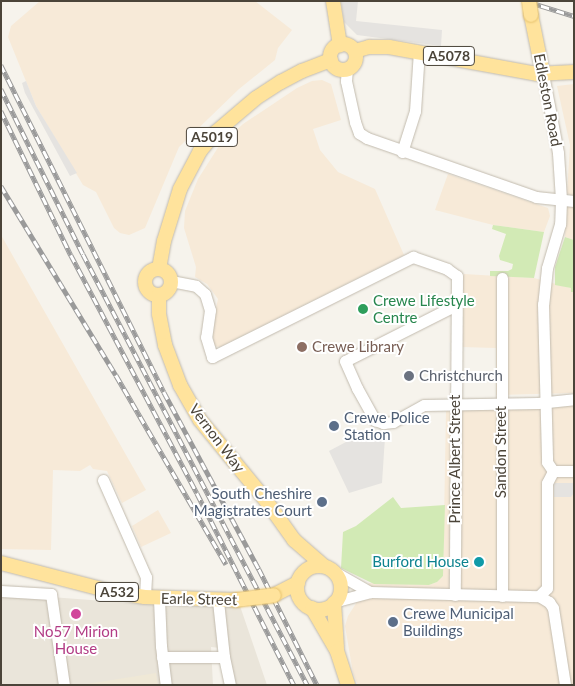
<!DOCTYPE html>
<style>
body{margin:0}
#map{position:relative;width:575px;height:686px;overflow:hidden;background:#f6f3ec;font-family:Lato,sans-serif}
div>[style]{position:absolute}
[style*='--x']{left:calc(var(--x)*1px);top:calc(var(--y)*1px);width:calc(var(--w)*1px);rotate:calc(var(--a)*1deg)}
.residential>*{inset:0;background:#eae5da}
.commercial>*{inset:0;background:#f7ead8}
.education>*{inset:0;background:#efe8d6;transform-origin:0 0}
.green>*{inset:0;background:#d2eab5}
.parking>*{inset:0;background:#e5e3e0}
.roads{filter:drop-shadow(0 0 1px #c2bbae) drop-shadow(0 0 1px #c2bbae)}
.minor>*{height:11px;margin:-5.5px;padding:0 5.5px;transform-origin:5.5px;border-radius:5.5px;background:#fff}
.major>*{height:14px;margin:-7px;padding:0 7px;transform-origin:7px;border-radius:7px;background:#ffe39c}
.major>.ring{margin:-7px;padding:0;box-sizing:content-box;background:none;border:14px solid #ffe39c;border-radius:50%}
.rail>*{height:4.5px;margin-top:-2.25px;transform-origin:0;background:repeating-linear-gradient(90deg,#fff 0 8px,#9a9a9a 0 16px);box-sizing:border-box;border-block:1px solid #9a9a9a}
.bridges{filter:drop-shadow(0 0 1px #e6c16a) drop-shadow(0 0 1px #e6c16a)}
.major-bridge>*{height:14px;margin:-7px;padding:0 7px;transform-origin:7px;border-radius:7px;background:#ffe39c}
.dots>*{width:14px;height:14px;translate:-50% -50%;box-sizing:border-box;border:2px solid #fff;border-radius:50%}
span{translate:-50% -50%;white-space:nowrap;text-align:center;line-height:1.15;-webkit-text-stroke:4px #fff;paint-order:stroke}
.shield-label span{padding:1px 4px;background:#fff;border:1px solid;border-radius:4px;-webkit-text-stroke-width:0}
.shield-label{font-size:14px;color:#4b4439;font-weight:700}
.street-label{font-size:15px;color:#4b4439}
.leisure-label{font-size:15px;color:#27864d}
.left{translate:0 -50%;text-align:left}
.education-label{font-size:15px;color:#785e54}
.worship-label{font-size:15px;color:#5b616d}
.service-label{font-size:15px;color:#4e5e75}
.right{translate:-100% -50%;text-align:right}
.culture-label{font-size:15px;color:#0d838f}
.hotel-label{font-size:15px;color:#b23c85}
.frame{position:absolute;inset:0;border:2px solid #4b4439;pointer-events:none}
</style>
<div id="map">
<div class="residential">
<i style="clip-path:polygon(11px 594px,170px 606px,240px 606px,267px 685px,234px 685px,229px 649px,211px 647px,213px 685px,1px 685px,1px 597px)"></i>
</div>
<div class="commercial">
<i style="clip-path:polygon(40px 1px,255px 1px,292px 30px,278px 48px,275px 60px,239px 89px,179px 147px,145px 228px,129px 235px,120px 233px,114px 228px,96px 192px,83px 185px,36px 106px,8px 37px,11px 26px)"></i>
<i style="clip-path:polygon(322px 80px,331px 84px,341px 120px,313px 129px,320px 150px,338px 172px,375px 189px,404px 255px,220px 347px,214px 346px,212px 326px,218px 299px,207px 284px,195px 277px,196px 267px,184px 228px,185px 211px,198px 179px,219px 146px,243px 124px,297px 88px,312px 81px)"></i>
<i style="clip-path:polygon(574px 84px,574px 197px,567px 193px,570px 145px,557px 86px)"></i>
<i style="clip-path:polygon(448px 174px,548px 208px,550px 216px,544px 232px,493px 225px,435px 210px)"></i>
<i style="clip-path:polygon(566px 206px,574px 206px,574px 240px,565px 237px)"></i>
<i style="clip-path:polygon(1px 235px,146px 490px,122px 503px,107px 471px,93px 469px,90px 465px,80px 471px,53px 470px,51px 550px,1px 549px)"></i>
<i style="clip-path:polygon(464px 274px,534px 278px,571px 288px,571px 292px,574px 292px,574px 393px,496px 395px,496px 348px,461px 347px,461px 283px)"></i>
<i style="clip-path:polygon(574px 405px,574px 685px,358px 685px,353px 673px,345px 626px,348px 616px,369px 583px,429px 585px,437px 582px,443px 576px,446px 411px)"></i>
<i style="clip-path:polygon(158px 510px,171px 533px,141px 547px,132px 526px)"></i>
</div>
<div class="education">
<i style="left:156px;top:673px;width:12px;height:67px;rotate:81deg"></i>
</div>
<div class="green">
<i style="clip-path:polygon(493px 225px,544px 232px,534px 278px,490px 276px,490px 271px,508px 271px,512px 269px,513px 264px,500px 260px,499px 256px,506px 234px,492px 229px)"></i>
<i style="clip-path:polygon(565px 237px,574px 240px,574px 292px,571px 292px,571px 288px,555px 285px,555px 267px)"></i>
<i style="clip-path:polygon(393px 497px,401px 508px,445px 505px,443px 576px,437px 582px,429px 585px,374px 584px,341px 568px,343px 532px,356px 526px)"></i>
</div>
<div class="parking">
<i style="clip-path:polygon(341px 1px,358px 1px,356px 21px,442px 30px,441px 46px,357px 35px,344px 22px)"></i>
<i style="clip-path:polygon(26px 81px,36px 106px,77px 173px,70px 176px,25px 93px,22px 83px)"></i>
<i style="clip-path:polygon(361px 434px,385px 437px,382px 483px,349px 493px,329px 451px)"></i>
<i style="clip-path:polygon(553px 483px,574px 483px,574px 493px,571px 497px,554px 497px)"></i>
</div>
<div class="roads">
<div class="minor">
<i style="--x:347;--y:69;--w:12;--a:95"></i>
<i style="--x:346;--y:81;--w:42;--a:77.6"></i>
<i style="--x:355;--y:122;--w:12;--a:70"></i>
<i style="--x:359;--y:133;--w:9;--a:32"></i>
<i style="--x:367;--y:138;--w:179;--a:19.2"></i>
<i style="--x:536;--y:197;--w:38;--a:6"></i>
<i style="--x:543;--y:74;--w:80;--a:79.2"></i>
<i style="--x:558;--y:153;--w:47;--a:86.3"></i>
<i style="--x:561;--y:200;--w:24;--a:92"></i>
<i style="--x:560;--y:224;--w:46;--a:106.5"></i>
<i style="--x:547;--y:268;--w:36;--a:96"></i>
<i style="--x:543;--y:304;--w:158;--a:88.5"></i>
<i style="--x:547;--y:462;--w:11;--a:56"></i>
<i style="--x:402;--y:152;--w:43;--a:-72.4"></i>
<i style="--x:415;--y:111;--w:60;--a:-86.2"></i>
<i style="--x:502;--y:278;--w:318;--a:90"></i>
<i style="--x:171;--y:281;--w:25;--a:11"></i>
<i style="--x:196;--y:286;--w:12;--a:42"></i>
<i style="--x:205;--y:294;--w:17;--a:73"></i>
<i style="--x:210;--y:310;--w:27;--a:98"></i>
<i style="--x:206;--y:337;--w:21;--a:73"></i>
<i style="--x:212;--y:357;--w:225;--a:-26.5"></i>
<i style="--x:413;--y:257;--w:36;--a:19"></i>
<i style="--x:447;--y:269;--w:12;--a:35"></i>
<i style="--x:457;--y:276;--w:319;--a:90.4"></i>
<i style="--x:456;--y:305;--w:124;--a:153.2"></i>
<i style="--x:345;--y:361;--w:30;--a:66"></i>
<i style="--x:357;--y:388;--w:37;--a:61"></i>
<i style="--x:375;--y:420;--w:9;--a:21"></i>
<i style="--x:383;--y:423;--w:10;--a:-6"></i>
<i style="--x:393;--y:422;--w:35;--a:-29"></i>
<i style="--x:424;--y:405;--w:114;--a:-1"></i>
<i style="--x:538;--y:403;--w:36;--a:-6"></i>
<i style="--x:553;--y:471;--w:21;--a:0"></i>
<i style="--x:103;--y:480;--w:106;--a:66.1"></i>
<i style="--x:146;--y:577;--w:20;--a:93"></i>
<i style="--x:333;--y:571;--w:43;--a:29.6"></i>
<i style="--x:1;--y:591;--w:50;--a:3.4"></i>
<i style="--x:51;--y:594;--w:92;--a:81.9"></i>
<i style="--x:539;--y:596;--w:11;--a:-45"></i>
<i style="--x:547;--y:588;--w:105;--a:-90"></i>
<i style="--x:547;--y:483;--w:13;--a:-63"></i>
<i style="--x:539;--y:596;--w:12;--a:31"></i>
<i style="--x:549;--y:602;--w:7;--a:56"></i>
<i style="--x:553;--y:608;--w:78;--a:81.1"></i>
<i style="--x:159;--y:599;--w:47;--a:87.6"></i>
<i style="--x:161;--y:646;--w:39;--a:83"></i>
<i style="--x:218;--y:601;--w:56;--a:83.9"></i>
<i style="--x:224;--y:657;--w:29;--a:78"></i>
<i style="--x:337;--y:601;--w:34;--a:-15"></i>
<i style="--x:370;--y:592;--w:169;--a:1.4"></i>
<i style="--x:162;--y:657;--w:62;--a:0"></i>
</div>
<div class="major">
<i style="--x:333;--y:1;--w:45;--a:81"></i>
<i style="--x:531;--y:15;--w:60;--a:78.5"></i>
<i class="ring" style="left:330px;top:44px;width:12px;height:12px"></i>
<i style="--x:355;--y:51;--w:15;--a:-16"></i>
<i style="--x:369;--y:47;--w:20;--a:0"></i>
<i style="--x:389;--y:47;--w:150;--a:10.3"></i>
<i style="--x:537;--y:74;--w:37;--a:-3"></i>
<i style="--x:159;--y:269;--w:28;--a:-80"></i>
<i style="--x:164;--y:241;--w:54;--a:-72.9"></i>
<i style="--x:180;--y:189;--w:43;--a:-62.2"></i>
<i style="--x:200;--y:151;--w:25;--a:-50"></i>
<i style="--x:216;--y:132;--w:52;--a:-40.4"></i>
<i style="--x:256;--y:98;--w:30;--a:-33"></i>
<i style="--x:281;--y:82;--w:24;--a:-28"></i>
<i style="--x:302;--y:71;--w:31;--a:-21"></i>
<i class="ring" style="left:145px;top:269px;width:12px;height:12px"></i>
<i style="--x:159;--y:295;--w:19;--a:90"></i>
<i style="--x:159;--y:314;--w:32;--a:79"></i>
<i style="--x:165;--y:345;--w:43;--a:69.4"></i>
<i style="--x:180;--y:385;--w:40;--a:60.3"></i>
<i style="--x:200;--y:420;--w:106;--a:50.7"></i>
<i style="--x:267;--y:502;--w:47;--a:54.6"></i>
<i style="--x:294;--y:540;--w:40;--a:41"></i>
<i style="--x:1;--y:563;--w:116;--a:14.5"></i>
<i style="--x:113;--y:592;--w:32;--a:9"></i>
<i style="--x:145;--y:597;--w:91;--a:1.9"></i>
<i class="ring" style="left:297px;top:566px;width:30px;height:30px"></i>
<i style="--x:274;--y:595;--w:27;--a:-27"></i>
<i style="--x:334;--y:603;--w:45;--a:86.2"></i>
<i style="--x:312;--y:608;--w:50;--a:59.8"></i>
<i style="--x:337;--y:651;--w:36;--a:72"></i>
</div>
</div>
<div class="rail">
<i style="--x:526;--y:1;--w:50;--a:17.4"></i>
<i style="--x:1;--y:65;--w:365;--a:63.5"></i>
<i style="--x:164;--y:392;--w:201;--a:61.8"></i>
<i style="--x:259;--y:569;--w:130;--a:63.4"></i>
<i style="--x:1;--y:89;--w:184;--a:63.6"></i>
<i style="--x:83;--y:254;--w:486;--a:62.5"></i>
<i style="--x:1;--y:111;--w:160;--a:64.1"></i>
<i style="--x:71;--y:255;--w:269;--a:62.1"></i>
<i style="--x:197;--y:493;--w:215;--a:63.2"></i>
<i style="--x:1;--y:186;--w:221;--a:58.7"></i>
<i style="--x:116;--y:375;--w:219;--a:59.8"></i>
</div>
<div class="bridges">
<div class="major-bridge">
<i style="--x:529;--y:1;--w:14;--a:82"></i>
<i style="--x:236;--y:600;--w:38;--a:-7"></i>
</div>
</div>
<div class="dots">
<i style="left:363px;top:309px;background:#2e9e5b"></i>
<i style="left:302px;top:347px;background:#8d6e63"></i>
<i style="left:409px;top:376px;background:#6b7280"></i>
<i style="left:334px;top:426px;background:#5c6f8a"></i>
<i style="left:322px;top:502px;background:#5c6f8a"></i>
<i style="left:479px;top:562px;background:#0f9aa8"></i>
<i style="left:76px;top:614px;background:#d1479c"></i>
<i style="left:393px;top:622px;background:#5c6f8a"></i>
</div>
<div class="shield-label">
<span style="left:449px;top:56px">A5078</span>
<span style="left:212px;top:137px">A5019</span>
<span style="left:117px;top:592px">A532</span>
</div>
<div class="street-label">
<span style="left:548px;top:100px;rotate:79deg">Edleston Road</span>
<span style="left:217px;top:438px;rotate:53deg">Vernon Way</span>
<span style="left:501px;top:452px;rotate:-90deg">Sandon Street</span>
<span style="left:455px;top:459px;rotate:-90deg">Prince Albert Street</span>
<span style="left:199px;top:599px;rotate:1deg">Earle Street</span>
</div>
<div class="leisure-label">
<span class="left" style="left:373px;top:309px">Crewe Lifestyle<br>Centre</span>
</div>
<div class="education-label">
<span class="left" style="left:312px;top:347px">Crewe Library</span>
</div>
<div class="worship-label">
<span class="left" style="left:419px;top:376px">Christchurch</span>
</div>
<div class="service-label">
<span class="left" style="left:344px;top:426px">Crewe Police<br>Station</span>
<span class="right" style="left:312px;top:502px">South Cheshire<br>Magistrates Court</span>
<span class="left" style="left:403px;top:622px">Crewe Municipal<br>Buildings</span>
</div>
<div class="culture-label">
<span class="right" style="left:469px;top:562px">Burford House</span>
</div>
<div class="hotel-label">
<span style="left:76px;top:640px">No57 Mirion<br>House</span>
</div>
<div class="frame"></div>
</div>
